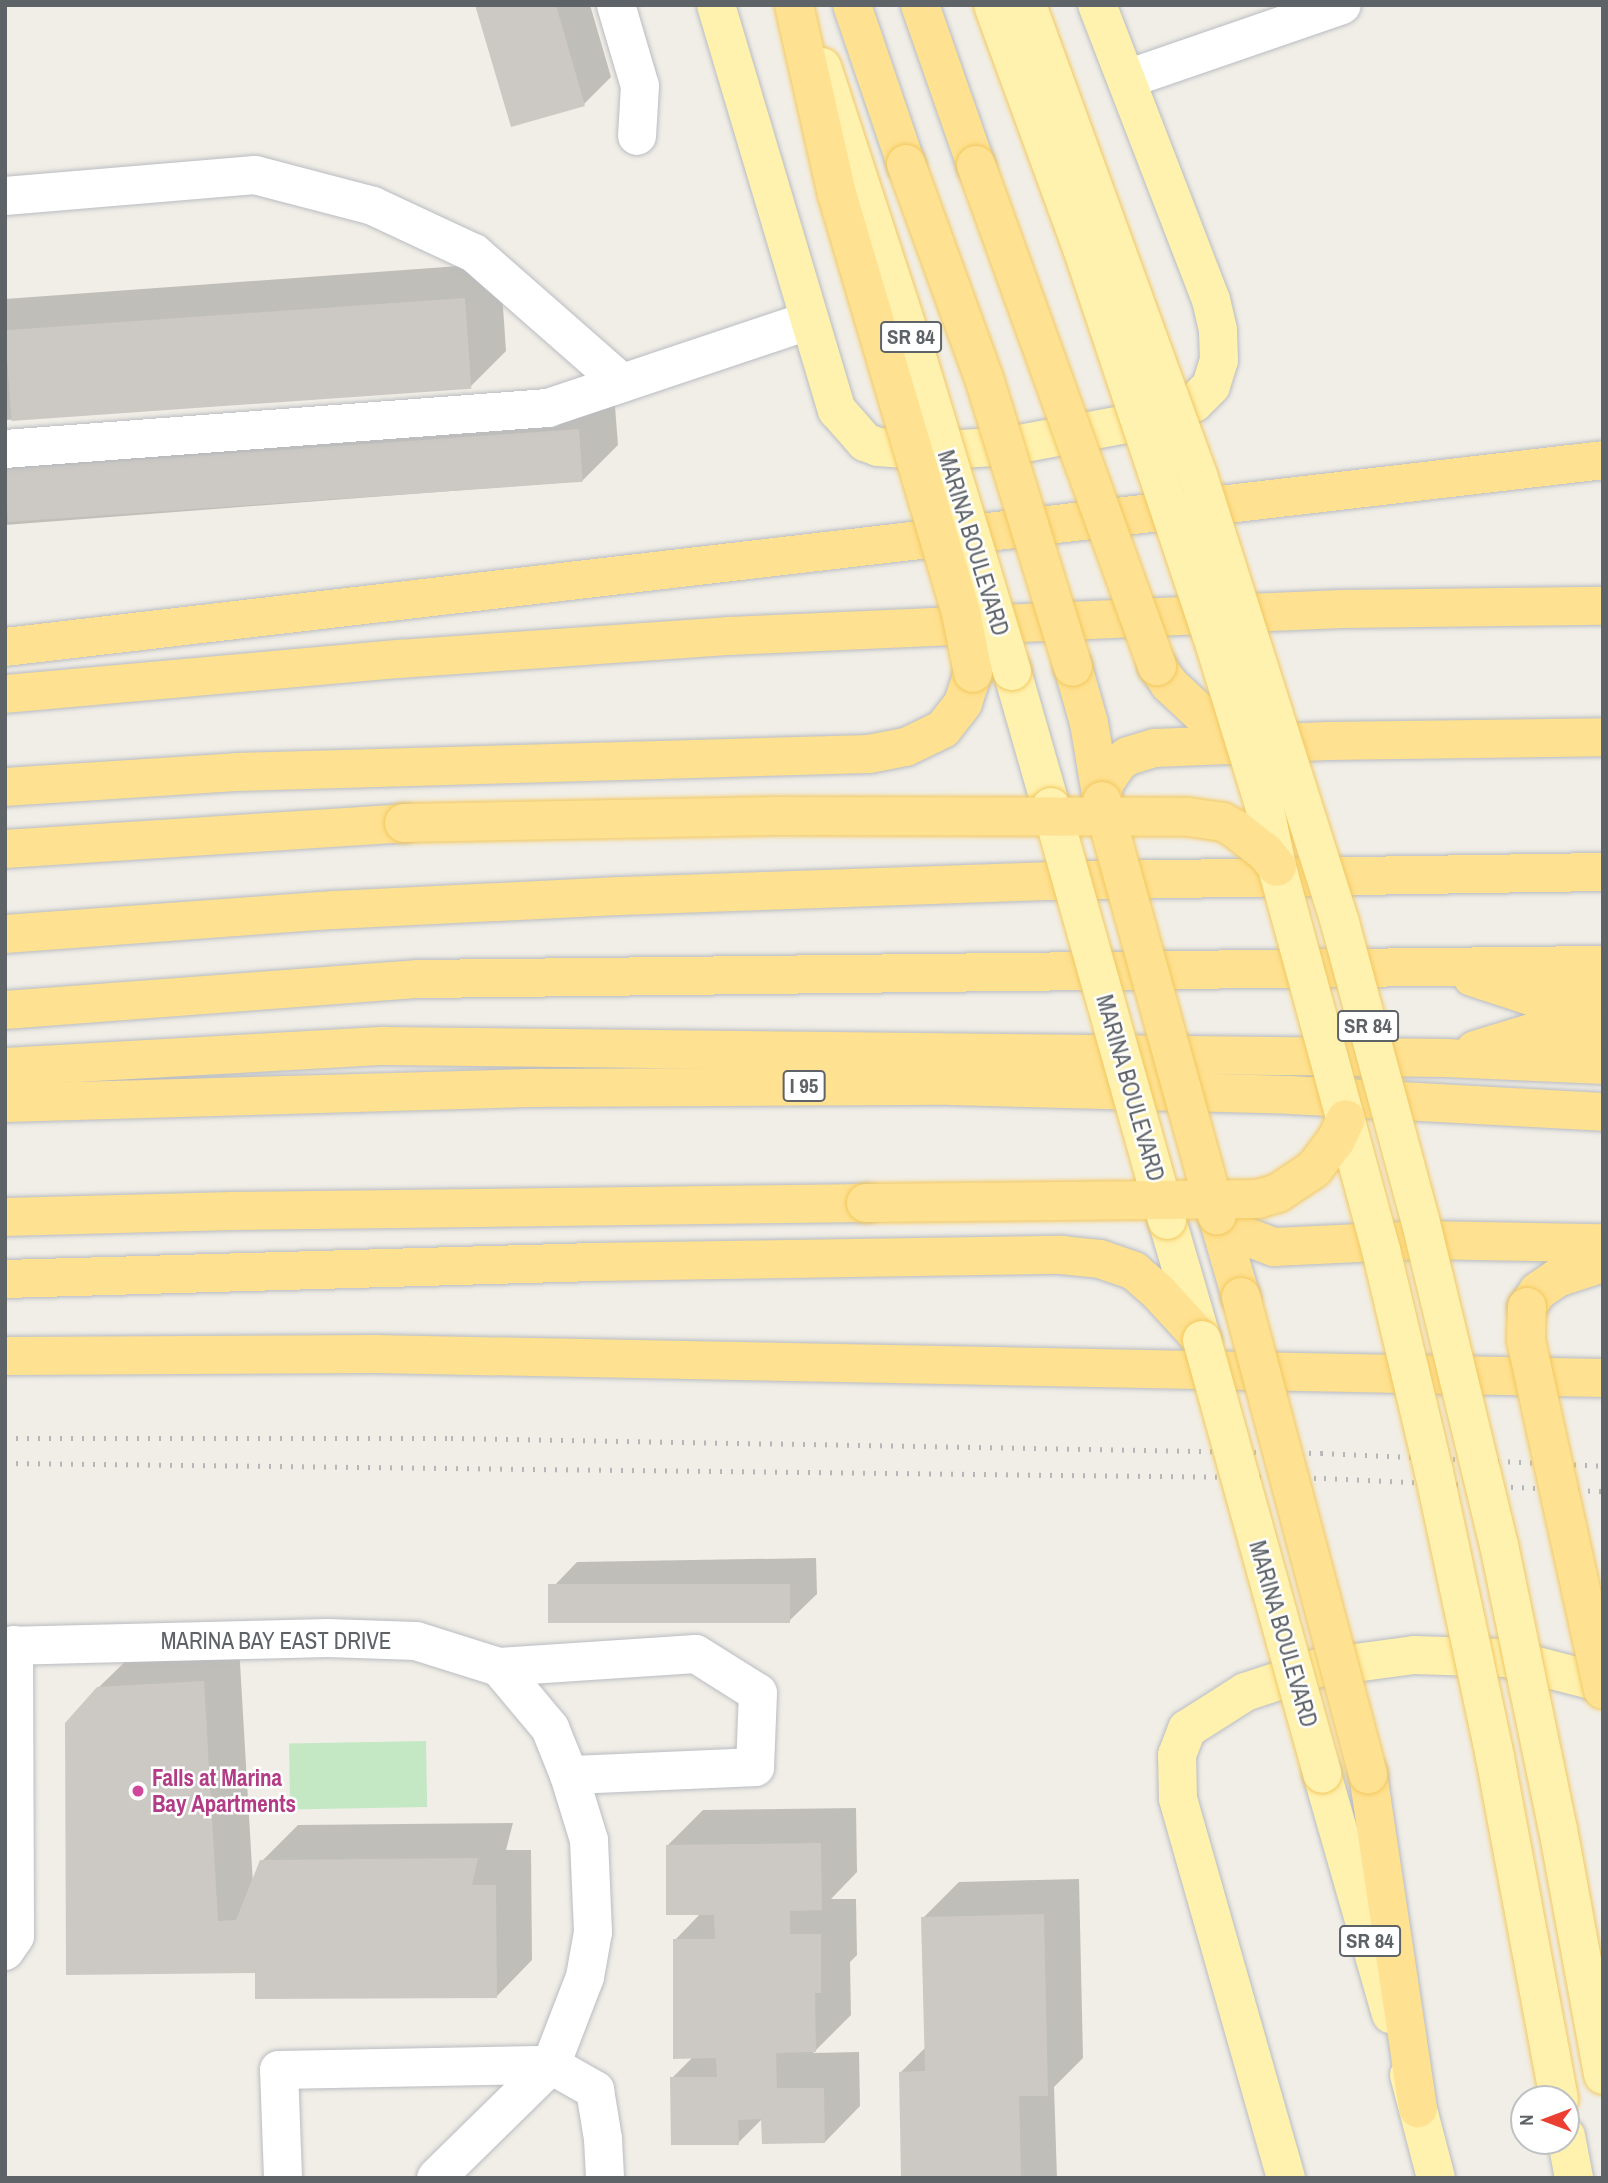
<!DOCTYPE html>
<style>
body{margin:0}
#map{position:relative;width:1608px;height:2183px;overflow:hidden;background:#f1eee7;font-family:"Archivo Narrow",sans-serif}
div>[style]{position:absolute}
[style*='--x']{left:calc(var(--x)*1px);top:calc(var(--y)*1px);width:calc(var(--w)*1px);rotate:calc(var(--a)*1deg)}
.green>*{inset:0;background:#c4e8c4;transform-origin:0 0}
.shadow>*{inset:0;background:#0003}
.building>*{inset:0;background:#ccc9c4;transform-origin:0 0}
.roads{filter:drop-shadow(0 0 2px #b9bcc1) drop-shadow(0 0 2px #b9bcc1)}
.minor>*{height:38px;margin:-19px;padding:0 19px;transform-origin:19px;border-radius:19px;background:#fff}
.major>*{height:38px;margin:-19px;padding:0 19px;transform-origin:19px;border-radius:19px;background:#fff1ae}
.highway>*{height:38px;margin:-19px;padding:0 19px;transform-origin:19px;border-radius:19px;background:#fee191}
.rail>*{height:5px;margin-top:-2.5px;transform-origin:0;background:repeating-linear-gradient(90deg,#b5b6b7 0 2px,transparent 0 11px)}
.bridges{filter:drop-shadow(0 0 2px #f3c85e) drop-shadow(0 0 2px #f3c85e)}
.major-bridge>*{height:38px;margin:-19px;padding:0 19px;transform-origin:19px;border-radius:19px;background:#fff1ae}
.highway-bridge>*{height:38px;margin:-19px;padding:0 19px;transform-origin:19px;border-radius:19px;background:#fee191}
.dots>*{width:19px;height:19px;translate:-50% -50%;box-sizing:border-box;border:4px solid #fff;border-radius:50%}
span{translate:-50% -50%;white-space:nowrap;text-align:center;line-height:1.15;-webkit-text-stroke:5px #fff;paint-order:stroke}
.shield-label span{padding:2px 5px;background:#fff;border:2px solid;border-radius:5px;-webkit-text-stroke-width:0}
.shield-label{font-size:21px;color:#5e6367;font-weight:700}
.street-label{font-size:23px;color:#5e6367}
.hotel-label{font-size:23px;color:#b23c85;font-weight:700}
.left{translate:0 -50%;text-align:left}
.frame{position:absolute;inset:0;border:7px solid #5e6367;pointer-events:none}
.north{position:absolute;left:1510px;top:2085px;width:70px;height:70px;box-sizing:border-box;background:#fff;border:2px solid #bfc1c2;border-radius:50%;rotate:270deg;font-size:19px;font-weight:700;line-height:28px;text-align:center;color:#5e6367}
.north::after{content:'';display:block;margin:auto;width:24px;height:32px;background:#eb3f32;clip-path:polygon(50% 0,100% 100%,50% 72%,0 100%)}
</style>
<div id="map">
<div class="green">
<i style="left:426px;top:1741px;width:66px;height:137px;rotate:89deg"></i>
</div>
<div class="shadow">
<i style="clip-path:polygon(477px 5px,590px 5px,611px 77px,584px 104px)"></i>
<i style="clip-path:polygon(500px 263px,506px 351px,470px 387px,5px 420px,5px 299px)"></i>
<i style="clip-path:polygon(614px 394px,618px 445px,582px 481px,5px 525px,5px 440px)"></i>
<i style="clip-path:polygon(816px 1558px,817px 1594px,789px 1621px,550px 1590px,577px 1562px)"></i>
<i style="clip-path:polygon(239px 1646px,253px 1884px,262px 1861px,298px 1825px,513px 1823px,506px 1850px,531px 1850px,532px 1960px,497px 1996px,256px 1972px,68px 1973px,98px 1688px,135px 1652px)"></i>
<i style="clip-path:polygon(856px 1808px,857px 1872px,831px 1899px,856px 1899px,857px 1955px,850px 1962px,851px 2015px,813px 2053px,859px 2052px,860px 2106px,825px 2142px,763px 2118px,738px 2143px,672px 2078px,693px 2057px,675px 1940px,701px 1913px,667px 1846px,703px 1810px)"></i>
<i style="clip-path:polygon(1079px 1879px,1083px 2058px,1054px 2087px,1057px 2178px,903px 2178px,900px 2073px,926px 2047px,923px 1918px,959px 1882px)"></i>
</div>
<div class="building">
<i style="clip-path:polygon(475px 5px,556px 5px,585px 106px,511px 127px)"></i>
<i style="left:465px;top:298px;width:91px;height:461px;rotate:86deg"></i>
<i style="left:579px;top:429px;width:53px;height:576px;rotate:86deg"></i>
<i style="left:790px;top:1584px;width:39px;height:242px;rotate:90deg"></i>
<i style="clip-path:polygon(204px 1681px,218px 1921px,236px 1920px,260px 1860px,478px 1858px,472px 1885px,496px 1885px,497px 1998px,255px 1999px,255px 1973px,66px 1975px,65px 1723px,97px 1687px)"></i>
<i style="clip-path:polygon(821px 1843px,822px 1910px,790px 1911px,790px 1934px,821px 1934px,821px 1993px,815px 1993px,816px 2052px,776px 2053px,777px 2088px,824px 2088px,825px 2143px,762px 2144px,761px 2119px,738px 2120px,739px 2145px,671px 2145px,670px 2077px,717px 2077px,716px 2058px,673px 2059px,673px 1939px,715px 1939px,714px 1915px,666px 1915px,666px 1845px)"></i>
<i style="clip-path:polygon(1044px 1914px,1048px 2096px,1019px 2096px,1021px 2178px,901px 2178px,899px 2072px,925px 2071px,921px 1917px)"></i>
</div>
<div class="roads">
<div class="minor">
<i style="--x:616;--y:5;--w:84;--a:73.5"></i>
<i style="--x:640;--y:86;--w:50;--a:93.4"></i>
<i style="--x:1127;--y:79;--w:227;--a:-19"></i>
<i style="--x:5;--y:196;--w:251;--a:-4.8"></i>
<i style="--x:255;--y:175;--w:122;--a:14.7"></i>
<i style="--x:373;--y:206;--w:111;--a:25"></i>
<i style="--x:474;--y:253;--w:197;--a:41.3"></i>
<i style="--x:5;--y:449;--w:545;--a:-4.32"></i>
<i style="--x:548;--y:408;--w:274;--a:-18.5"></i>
<i style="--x:5;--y:1646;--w:323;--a:-1.4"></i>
<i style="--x:328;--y:1638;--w:88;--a:2"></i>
<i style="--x:416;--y:1641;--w:87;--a:17.4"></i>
<i style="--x:499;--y:1667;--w:80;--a:50.1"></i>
<i style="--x:550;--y:1728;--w:51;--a:68"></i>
<i style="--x:569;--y:1775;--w:68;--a:72.9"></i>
<i style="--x:589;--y:1840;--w:92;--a:87.5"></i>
<i style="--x:593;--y:1932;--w:46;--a:100.1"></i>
<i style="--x:585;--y:1977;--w:94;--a:111.1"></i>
<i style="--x:551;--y:2065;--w:161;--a:135.5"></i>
<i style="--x:499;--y:1667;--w:197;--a:-3.8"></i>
<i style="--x:696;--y:1654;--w:73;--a:32.2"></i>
<i style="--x:758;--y:1693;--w:74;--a:92.3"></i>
<i style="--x:755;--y:1767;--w:186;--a:177.5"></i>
<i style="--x:5;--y:1951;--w:18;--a:-56"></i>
<i style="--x:15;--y:1936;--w:291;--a:-90.2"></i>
<i style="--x:283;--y:2178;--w:108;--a:-92.1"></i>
<i style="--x:279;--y:2070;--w:272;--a:-1.1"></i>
<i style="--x:551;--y:2065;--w:51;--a:29.6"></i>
<i style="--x:595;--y:2090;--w:50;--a:80.7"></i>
<i style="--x:603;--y:2139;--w:39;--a:87"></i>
</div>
<div class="major">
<i style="--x:716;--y:5;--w:423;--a:73.4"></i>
<i style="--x:837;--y:410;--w:43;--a:48.8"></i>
<i style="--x:865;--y:442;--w:14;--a:21"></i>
<i style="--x:878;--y:447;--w:51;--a:4.5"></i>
<i style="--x:929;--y:451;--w:80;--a:-3.6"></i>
<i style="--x:1009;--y:446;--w:119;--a:-10.6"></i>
<i style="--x:1126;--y:424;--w:44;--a:-14.3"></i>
<i style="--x:1169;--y:413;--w:27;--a:-22"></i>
<i style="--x:1194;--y:403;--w:24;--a:-45"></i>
<i style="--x:1211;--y:386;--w:27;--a:-73"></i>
<i style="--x:1219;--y:360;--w:30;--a:-92"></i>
<i style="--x:1218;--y:330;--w:31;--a:-103"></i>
<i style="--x:1211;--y:300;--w:316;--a:-111.1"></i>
<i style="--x:1012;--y:671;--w:141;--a:74"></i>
<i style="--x:1167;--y:1220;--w:125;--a:73.7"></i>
<i style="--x:1322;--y:1774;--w:250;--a:74"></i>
<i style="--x:1409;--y:2075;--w:106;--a:75.3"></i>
<i style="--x:1566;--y:2136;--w:43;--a:79.2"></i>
<i style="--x:1286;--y:2178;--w:395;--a:-105.9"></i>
<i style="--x:1178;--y:1798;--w:43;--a:-91.3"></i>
<i style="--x:1177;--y:1755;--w:28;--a:-69"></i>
<i style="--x:1187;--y:1729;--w:69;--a:-32.5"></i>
<i style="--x:1245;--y:1692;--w:77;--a:-18.2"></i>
<i style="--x:1318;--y:1668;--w:97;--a:-7.7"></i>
<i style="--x:1414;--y:1655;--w:92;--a:1.9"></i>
<i style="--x:1506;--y:1658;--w:100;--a:14.5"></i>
</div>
<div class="highway">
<i style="--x:852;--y:5;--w:168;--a:71.2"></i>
<i style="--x:920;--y:5;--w:170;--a:70.7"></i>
<i style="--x:5;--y:647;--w:1609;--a:-6.67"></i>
<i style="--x:1157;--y:666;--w:22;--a:56"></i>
<i style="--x:1169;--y:684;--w:41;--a:43"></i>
<i style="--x:1199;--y:712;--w:35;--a:31"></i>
<i style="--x:1229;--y:730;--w:28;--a:18"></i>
<i style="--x:1073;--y:667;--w:58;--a:74.1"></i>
<i style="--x:1089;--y:723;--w:79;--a:80.5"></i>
<i style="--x:5;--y:694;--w:397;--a:-5.1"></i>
<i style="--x:400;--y:659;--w:330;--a:-4"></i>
<i style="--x:729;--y:636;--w:613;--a:-2.53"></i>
<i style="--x:1341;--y:609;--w:262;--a:-0.7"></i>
<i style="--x:5;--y:787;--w:231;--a:-3.7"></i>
<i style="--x:236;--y:772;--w:633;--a:-1.63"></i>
<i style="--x:869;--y:754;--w:38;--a:-11"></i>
<i style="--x:906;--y:747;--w:41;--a:-25.9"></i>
<i style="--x:943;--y:729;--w:33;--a:-52"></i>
<i style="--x:963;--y:703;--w:32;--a:-72"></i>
<i style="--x:1102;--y:801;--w:17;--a:-83"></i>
<i style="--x:1104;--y:784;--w:25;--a:-56"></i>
<i style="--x:1118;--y:763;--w:12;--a:-35"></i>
<i style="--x:1128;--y:756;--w:28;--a:-17"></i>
<i style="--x:1155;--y:748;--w:173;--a:-2.3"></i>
<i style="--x:1328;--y:741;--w:275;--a:-0.8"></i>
<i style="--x:5;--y:849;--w:400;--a:-3.7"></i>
<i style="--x:5;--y:934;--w:330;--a:-4.2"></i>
<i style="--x:334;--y:910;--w:285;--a:-2.8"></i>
<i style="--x:619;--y:896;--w:429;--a:-2"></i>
<i style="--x:1048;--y:881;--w:555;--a:-0.93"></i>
<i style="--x:1472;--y:977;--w:77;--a:18.2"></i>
<i style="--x:1545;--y:1001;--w:58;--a:1"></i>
<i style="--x:5;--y:1010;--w:415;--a:-4.3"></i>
<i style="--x:419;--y:979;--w:1184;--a:-0.68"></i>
<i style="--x:1475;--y:1050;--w:62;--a:-17"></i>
<i style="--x:1534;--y:1032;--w:69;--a:1.7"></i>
<i style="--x:5;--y:1067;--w:380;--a:-3.2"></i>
<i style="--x:384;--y:1046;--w:1062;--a:0.65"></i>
<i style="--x:1446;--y:1058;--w:157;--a:2.6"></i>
<i style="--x:5;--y:1103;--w:523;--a:-1.64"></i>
<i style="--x:528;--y:1088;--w:424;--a:-0.3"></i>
<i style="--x:952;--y:1086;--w:339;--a:1.5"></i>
<i style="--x:1291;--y:1095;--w:312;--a:3.1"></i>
<i style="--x:1217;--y:1215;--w:27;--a:42"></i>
<i style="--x:1237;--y:1233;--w:40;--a:21"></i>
<i style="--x:1274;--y:1247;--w:149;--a:-2.7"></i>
<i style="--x:1423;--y:1240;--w:180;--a:1"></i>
<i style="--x:1217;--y:1215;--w:85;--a:73.7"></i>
<i style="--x:5;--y:1217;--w:227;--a:-1.5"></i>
<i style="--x:232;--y:1211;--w:634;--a:-0.72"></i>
<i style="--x:5;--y:1279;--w:589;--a:-1.65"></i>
<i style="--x:594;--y:1262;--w:468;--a:-0.9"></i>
<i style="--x:1062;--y:1255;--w:38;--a:6"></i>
<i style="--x:1100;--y:1259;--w:36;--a:19"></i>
<i style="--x:1134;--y:1271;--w:33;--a:41"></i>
<i style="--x:1159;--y:1293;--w:64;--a:47.5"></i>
<i style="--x:1527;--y:1307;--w:19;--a:-55"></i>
<i style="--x:1538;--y:1291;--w:23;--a:-34"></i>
<i style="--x:1557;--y:1278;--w:48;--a:-18.1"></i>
<i style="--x:5;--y:1356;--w:370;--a:-0.3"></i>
<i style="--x:375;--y:1354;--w:1228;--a:1.12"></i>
<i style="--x:1368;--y:1774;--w:338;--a:81.5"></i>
</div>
</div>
<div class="rail">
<i style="--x:5;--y:1438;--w:446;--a:0"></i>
<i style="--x:451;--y:1438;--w:870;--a:0.99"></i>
<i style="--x:1321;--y:1453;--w:282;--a:2.6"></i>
<i style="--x:5;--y:1463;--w:1319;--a:0.65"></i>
<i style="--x:1324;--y:1478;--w:279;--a:2.7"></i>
</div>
<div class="bridges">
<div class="major-bridge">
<i style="--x:993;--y:5;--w:259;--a:69.9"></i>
<i style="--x:1082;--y:248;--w:409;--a:71.5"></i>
<i style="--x:1212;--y:636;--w:177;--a:72.9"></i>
<i style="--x:1264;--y:805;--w:63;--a:78.2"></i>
<i style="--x:1277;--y:867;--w:397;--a:74.8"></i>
<i style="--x:1381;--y:1250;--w:228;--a:76.6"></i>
<i style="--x:1434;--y:1472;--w:291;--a:77.9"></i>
<i style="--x:1495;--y:1757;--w:348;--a:79.4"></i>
<i style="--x:1027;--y:5;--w:503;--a:70.02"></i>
<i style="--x:1199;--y:478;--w:467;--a:72.4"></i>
<i style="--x:1340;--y:923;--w:307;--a:74.9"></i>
<i style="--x:1420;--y:1219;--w:335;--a:76.4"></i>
<i style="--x:1499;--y:1545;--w:290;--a:78.3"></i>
<i style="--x:1558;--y:1829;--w:250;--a:79.6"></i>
<i style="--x:822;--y:67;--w:308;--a:71.9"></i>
<i style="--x:918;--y:360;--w:325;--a:73.2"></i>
<i style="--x:1051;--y:807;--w:429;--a:74.3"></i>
<i style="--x:1202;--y:1340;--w:450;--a:74.5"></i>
</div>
<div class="highway-bridge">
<i style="--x:794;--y:5;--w:194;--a:77.2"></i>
<i style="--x:837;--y:194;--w:437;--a:73.5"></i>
<i style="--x:961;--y:613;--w:61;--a:78.7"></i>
<i style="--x:906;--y:164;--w:228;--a:70"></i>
<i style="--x:984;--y:378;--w:302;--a:72.9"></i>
<i style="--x:976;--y:165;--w:533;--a:70.14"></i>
<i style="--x:1102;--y:801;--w:430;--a:74.5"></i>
<i style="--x:404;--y:823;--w:370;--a:-1.1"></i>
<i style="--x:774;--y:816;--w:414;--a:0.1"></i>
<i style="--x:1188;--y:817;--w:35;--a:8"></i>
<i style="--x:1223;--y:822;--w:13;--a:29"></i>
<i style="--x:1234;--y:828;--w:39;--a:38"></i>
<i style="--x:1265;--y:852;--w:19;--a:51"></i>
<i style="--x:866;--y:1203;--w:392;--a:-0.6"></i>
<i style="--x:1258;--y:1199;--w:21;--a:-17"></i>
<i style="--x:1278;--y:1193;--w:43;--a:-33.7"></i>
<i style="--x:1314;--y:1169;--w:36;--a:-53"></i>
<i style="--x:1336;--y:1140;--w:23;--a:-65"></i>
<i style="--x:1241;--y:1297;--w:494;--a:75.1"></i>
<i style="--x:1527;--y:1307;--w:33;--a:92"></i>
<i style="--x:1526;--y:1340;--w:358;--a:77.6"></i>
</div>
</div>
<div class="dots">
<i style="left:138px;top:1791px;background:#d1479c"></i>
</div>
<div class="shield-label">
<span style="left:911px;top:337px">SR 84</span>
<span style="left:1368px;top:1026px">SR 84</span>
<span style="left:804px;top:1086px">I 95</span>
<span style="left:1370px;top:1941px">SR 84</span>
</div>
<div class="street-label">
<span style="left:973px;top:543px;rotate:73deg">MARINA BOULEVARD</span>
<span style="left:1130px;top:1088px;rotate:74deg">MARINA BOULEVARD</span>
<span style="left:1283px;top:1634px;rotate:74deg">MARINA BOULEVARD</span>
<span style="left:276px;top:1641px">MARINA BAY EAST DRIVE</span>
</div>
<div class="hotel-label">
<span class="left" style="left:152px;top:1791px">Falls at Marina<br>Bay Apartments</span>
</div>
<div class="frame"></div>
<div class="north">N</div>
</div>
